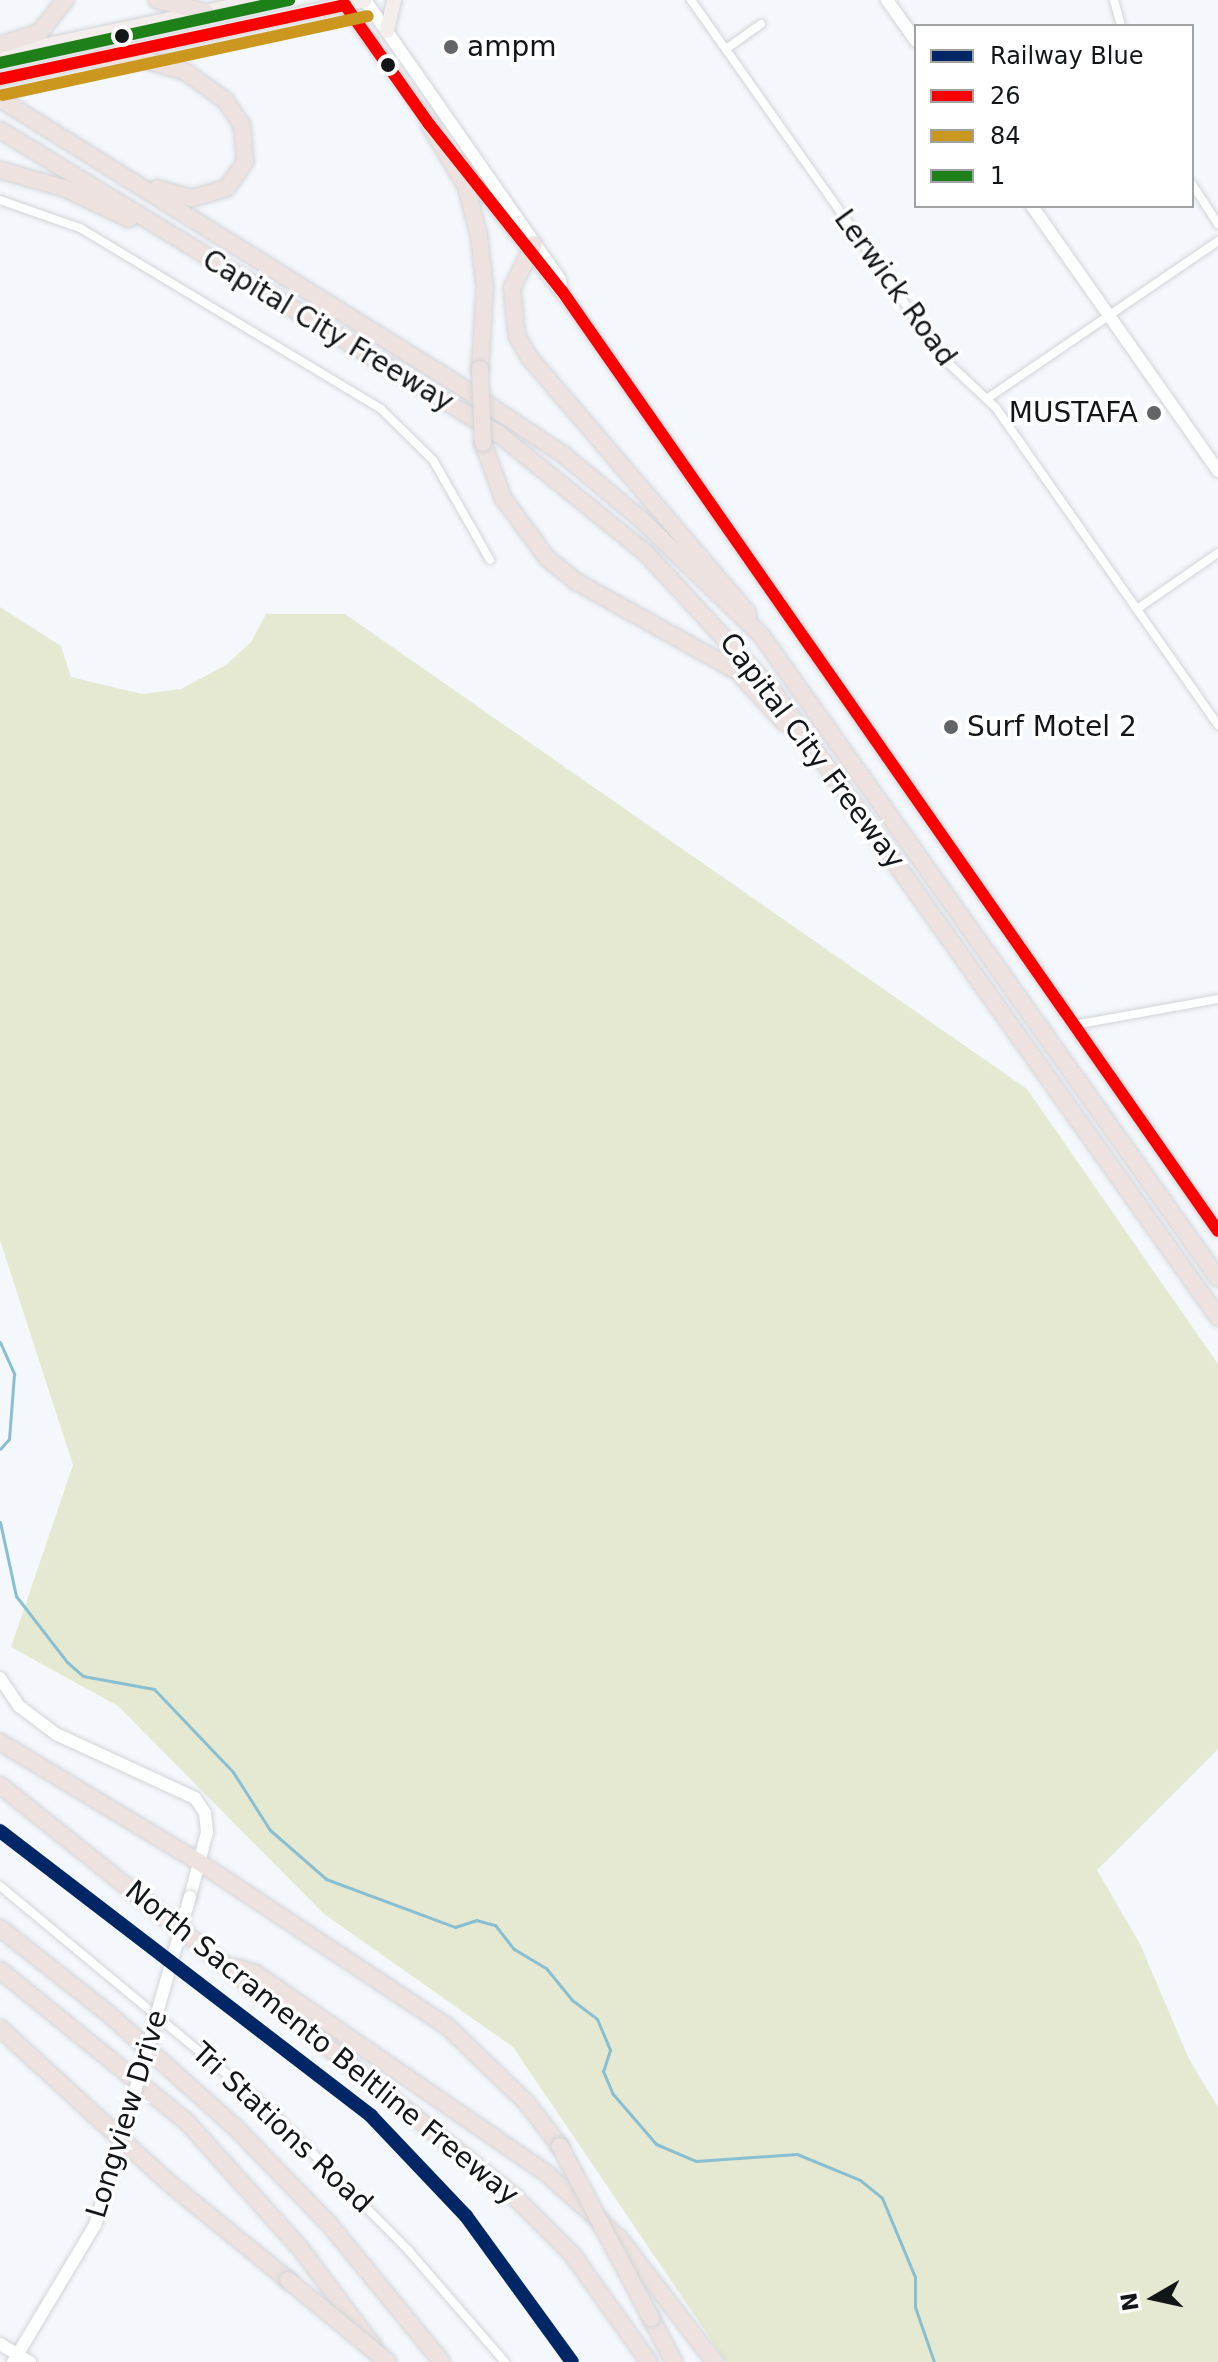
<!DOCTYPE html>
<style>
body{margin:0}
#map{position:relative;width:1218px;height:2362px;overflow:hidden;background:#f4f7fb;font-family:"DejaVu Sans",sans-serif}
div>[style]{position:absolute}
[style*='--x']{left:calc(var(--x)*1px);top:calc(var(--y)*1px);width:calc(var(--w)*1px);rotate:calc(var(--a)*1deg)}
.green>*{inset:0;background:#e6e9d1}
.stream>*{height:3px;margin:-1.5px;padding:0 1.5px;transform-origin:1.5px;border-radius:1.5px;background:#89bfd2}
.roads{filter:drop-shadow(0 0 2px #d2d4d8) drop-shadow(0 0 2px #d2d4d8)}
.street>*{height:8px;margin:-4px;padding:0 4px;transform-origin:4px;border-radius:4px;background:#fdfefe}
.secondary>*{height:12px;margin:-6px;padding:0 6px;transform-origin:6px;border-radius:6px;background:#fdfefe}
.primary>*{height:14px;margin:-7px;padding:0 7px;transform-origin:7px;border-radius:7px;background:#f3edec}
.highway>*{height:16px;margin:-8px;padding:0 8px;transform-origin:8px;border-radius:8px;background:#ede2df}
.bridges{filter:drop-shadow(0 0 2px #d2d4d8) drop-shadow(0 0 2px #d2d4d8)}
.secondary-bridge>*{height:12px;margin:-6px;padding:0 6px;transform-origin:6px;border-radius:6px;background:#fdfefe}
.highway-bridge>*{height:16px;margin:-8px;padding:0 8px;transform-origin:8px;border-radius:8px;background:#ede2df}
.bus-1>*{height:12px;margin:-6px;padding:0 6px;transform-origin:6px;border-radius:6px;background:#fa0000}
.bus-2>*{height:12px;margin:-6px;padding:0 6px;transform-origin:6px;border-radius:6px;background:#cb971e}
.bus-3>*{height:12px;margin:-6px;padding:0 6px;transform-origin:6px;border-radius:6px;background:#1e8019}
.rail-1>*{height:14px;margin:-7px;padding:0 7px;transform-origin:7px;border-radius:7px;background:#002666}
.dots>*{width:22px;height:22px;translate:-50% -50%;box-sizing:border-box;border:4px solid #fff;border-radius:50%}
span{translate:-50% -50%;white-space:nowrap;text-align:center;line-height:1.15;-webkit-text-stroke:7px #fff;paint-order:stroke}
.poi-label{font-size:28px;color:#131619}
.left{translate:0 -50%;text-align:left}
.right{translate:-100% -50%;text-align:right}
.street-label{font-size:28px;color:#131619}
.legend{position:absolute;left:914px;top:24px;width:280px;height:184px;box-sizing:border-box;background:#fff;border:2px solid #a1a2a3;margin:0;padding:10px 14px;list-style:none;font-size:24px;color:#131619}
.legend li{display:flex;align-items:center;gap:16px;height:40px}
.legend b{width:40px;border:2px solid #a1a2a3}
.north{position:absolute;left:1114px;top:2258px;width:80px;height:80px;-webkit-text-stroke:6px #fff;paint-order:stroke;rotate:261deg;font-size:22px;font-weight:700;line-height:32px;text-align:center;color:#131619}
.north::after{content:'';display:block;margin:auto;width:28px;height:36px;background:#131619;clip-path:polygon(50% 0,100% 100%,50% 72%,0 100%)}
</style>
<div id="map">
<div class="green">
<i style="clip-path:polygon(0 607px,61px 646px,71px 677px,142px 694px,181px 689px,226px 665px,251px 642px,266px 614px,345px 614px,1027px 1089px,1218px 1364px,1218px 1749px,1097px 1870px,1140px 1944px,1189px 2059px,1218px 2107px,1218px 2362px,726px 2362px,513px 2047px,324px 1914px,118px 1706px,11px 1647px,73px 1465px,0 1240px)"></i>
</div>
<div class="stream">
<i style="--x:0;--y:1342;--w:35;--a:66"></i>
<i style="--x:14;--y:1374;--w:65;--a:94.4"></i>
<i style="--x:9;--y:1439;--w:13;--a:132"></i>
<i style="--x:0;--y:1522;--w:76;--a:77.8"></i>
<i style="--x:16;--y:1596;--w:83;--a:52.3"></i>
<i style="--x:67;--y:1662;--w:21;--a:41"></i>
<i style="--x:83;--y:1676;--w:72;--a:10.4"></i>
<i style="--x:154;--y:1689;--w:115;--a:46.4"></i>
<i style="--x:233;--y:1772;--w:69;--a:57.5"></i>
<i style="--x:270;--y:1830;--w:74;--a:41.2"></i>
<i style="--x:326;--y:1879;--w:138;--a:20.4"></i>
<i style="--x:455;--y:1927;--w:22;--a:-18"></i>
<i style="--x:476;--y:1920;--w:20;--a:15"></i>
<i style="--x:495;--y:1925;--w:31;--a:52"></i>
<i style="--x:514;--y:1949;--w:37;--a:31"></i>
<i style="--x:546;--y:1968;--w:41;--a:50.9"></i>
<i style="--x:572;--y:2000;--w:31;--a:37"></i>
<i style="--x:597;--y:2019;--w:34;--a:67"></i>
<i style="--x:610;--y:2050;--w:22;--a:108"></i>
<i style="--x:603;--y:2071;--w:25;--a:67"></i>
<i style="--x:613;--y:2094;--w:66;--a:49.3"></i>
<i style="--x:656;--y:2144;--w:43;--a:23"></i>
<i style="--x:696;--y:2161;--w:101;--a:-4"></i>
<i style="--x:797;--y:2154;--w:68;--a:22.4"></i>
<i style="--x:860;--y:2180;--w:28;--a:39"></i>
<i style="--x:882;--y:2198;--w:86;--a:67.3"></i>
<i style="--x:915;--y:2277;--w:30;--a:90"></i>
<i style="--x:915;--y:2307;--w:58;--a:70.9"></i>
</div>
<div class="roads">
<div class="street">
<i style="--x:691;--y:0;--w:439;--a:54.8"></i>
<i style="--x:944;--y:359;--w:71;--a:43.3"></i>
<i style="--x:996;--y:408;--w:387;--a:55"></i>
<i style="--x:1114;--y:0;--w:27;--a:75"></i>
<i style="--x:726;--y:49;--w:43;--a:-35.5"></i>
<i style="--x:1192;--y:184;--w:48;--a:57"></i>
<i style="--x:0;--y:200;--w:85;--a:19.3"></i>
<i style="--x:80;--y:228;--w:351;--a:31"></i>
<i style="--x:381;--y:409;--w:73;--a:44.4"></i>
<i style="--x:433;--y:460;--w:115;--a:60.3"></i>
<i style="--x:988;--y:398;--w:278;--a:-34.3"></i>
<i style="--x:1137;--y:609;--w:98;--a:-34.7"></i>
<i style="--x:1074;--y:1025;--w:146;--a:-10.2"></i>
<i style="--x:0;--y:1886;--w:354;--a:39.7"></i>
<i style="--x:272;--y:2112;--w:194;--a:45.4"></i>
<i style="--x:408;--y:2250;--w:148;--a:49.1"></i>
</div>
<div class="secondary">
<i style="--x:341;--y:0;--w:158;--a:54.3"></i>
<i style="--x:365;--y:0;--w:341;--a:55.1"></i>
<i style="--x:560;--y:280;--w:11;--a:80"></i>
<i style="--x:887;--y:0;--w:50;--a:54.7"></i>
<i style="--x:459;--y:161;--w:190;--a:52"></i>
<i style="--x:576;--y:311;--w:1122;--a:55.09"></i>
<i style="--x:1032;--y:206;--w:324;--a:54.9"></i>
<i style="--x:0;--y:1678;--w:34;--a:56"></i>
<i style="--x:19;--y:1706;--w:46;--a:37.1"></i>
<i style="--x:56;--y:1734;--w:153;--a:24.7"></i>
<i style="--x:195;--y:1798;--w:18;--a:56"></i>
<i style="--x:205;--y:1813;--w:19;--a:84"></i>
<i style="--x:207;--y:1832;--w:67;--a:104.7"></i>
<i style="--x:0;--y:2344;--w:35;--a:31"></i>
<i style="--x:13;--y:2362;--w:160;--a:-59.1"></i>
<i style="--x:95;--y:2225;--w:133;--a:-73.3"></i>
</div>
<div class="primary">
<i style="--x:387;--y:31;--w:32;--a:-77"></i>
<i style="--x:0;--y:55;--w:266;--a:-11.9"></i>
<i style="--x:0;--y:79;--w:373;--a:-12.2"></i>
</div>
<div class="highway">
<i style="--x:157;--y:0;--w:50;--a:13.8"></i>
<i style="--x:0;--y:45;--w:42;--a:-18"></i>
<i style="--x:40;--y:32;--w:41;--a:-52"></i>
<i style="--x:92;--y:59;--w:53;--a:1.1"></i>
<i style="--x:145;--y:60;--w:43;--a:16.3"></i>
<i style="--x:186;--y:72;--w:48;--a:35.7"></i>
<i style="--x:225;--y:100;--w:30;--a:56"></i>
<i style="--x:242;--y:125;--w:37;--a:85"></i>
<i style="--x:245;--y:162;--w:32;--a:125"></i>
<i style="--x:227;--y:188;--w:37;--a:164"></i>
<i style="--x:191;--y:198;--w:35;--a:-164"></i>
<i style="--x:0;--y:99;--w:531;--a:31.93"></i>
<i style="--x:451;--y:380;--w:136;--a:33.6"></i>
<i style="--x:564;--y:455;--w:103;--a:39.9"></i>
<i style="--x:643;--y:521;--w:164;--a:44"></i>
<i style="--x:761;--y:635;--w:789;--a:54.6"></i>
<i style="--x:429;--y:124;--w:72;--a:59.2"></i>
<i style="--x:466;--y:186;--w:52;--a:75.4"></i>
<i style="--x:479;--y:236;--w:51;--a:83.3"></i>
<i style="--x:485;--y:287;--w:82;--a:93.5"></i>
<i style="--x:0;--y:130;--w:584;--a:31.35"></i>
<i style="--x:499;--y:434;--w:189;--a:39"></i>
<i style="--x:646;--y:553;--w:189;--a:47.4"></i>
<i style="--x:774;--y:692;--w:767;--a:54.61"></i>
<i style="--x:0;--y:170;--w:66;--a:15.7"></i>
<i style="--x:64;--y:188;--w:72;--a:25.5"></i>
<i style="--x:534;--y:244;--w:49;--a:116.6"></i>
<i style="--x:512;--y:288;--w:48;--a:84.1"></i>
<i style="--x:517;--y:336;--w:24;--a:60"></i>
<i style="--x:529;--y:357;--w:337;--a:49.5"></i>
<i style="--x:483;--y:443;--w:59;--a:70"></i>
<i style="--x:503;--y:498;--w:74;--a:53.7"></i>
<i style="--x:547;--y:558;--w:38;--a:39"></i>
<i style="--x:577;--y:582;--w:183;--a:29.1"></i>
<i style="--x:737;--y:671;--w:71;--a:47.3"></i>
<i style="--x:0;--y:1742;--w:232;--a:31.1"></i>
<i style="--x:199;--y:1862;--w:297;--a:33.5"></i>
<i style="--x:447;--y:2026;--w:110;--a:43.9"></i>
<i style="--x:526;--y:2102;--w:56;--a:52.3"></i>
<i style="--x:0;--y:1785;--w:660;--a:38.66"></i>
<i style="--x:515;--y:2197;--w:81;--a:45"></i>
<i style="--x:572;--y:2254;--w:133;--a:54.5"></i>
<i style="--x:0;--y:1928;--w:140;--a:38.3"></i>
<i style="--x:110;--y:2015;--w:172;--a:41.9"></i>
<i style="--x:238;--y:2130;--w:131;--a:45.9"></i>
<i style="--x:329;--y:2224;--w:178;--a:50.7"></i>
<i style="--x:235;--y:1967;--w:21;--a:17"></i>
<i style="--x:255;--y:1973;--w:352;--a:34.5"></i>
<i style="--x:545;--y:2172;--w:99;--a:41.7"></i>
<i style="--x:619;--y:2238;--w:157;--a:52.3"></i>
<i style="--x:0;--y:1970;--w:241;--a:39.1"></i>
<i style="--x:187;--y:2122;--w:169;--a:48.1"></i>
<i style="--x:300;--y:2248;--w:124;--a:53.2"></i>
<i style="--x:0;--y:2028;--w:228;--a:42.5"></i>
<i style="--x:168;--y:2182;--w:155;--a:39.2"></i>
<i style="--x:651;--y:2318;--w:50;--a:62.4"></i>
</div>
</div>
<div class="bridges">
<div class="secondary-bridge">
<i style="--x:133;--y:2098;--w:209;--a:-74.2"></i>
</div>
<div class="highway-bridge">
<i style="--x:480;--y:369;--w:74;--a:87.7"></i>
<i style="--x:560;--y:2146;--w:195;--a:62.1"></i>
<i style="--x:288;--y:2280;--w:129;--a:39.4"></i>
</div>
</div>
<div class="bus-1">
<i style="--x:0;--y:79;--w:353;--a:-12.1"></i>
<i style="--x:345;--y:5;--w:146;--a:54.8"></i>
<i style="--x:429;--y:124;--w:213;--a:51.5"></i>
<i style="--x:562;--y:291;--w:1146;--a:55.09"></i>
</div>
<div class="bus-2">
<i style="--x:3;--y:95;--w:373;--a:-12.2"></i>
</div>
<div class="bus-3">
<i style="--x:0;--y:63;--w:296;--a:-12.3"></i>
</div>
<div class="rail-1">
<i style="--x:0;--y:1831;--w:468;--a:37.5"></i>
<i style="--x:371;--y:2116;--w:138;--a:46.5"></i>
<i style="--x:466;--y:2216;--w:180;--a:54"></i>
</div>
<div class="dots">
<i style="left:122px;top:36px;background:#131619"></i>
<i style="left:451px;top:47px;background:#626568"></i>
<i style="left:388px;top:65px;background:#131619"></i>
<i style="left:1154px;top:413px;background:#626568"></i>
<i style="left:951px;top:727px;background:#626568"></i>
</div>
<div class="poi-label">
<span class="left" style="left:467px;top:47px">ampm</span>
<span class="right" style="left:1138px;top:413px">MUSTAFA</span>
<span class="left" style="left:967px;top:727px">Surf Motel 2</span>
</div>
<div class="street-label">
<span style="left:895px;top:288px;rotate:54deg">Lerwick Road</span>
<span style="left:328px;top:331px;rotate:31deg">Capital City Freeway</span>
<span style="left:812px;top:751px;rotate:53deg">Capital City Freeway</span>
<span style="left:322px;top:2043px;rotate:39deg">North Sacramento Beltline Freeway</span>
<span style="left:127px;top:2114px;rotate:-73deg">Longview Drive</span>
<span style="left:282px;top:2128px;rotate:43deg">Tri Stations Road</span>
</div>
<ul class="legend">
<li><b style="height:10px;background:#002666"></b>Railway Blue</li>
<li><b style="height:10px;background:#fa0000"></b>26</li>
<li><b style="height:10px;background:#cb971e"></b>84</li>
<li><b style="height:10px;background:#1e8019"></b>1</li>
</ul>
<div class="north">N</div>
</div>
